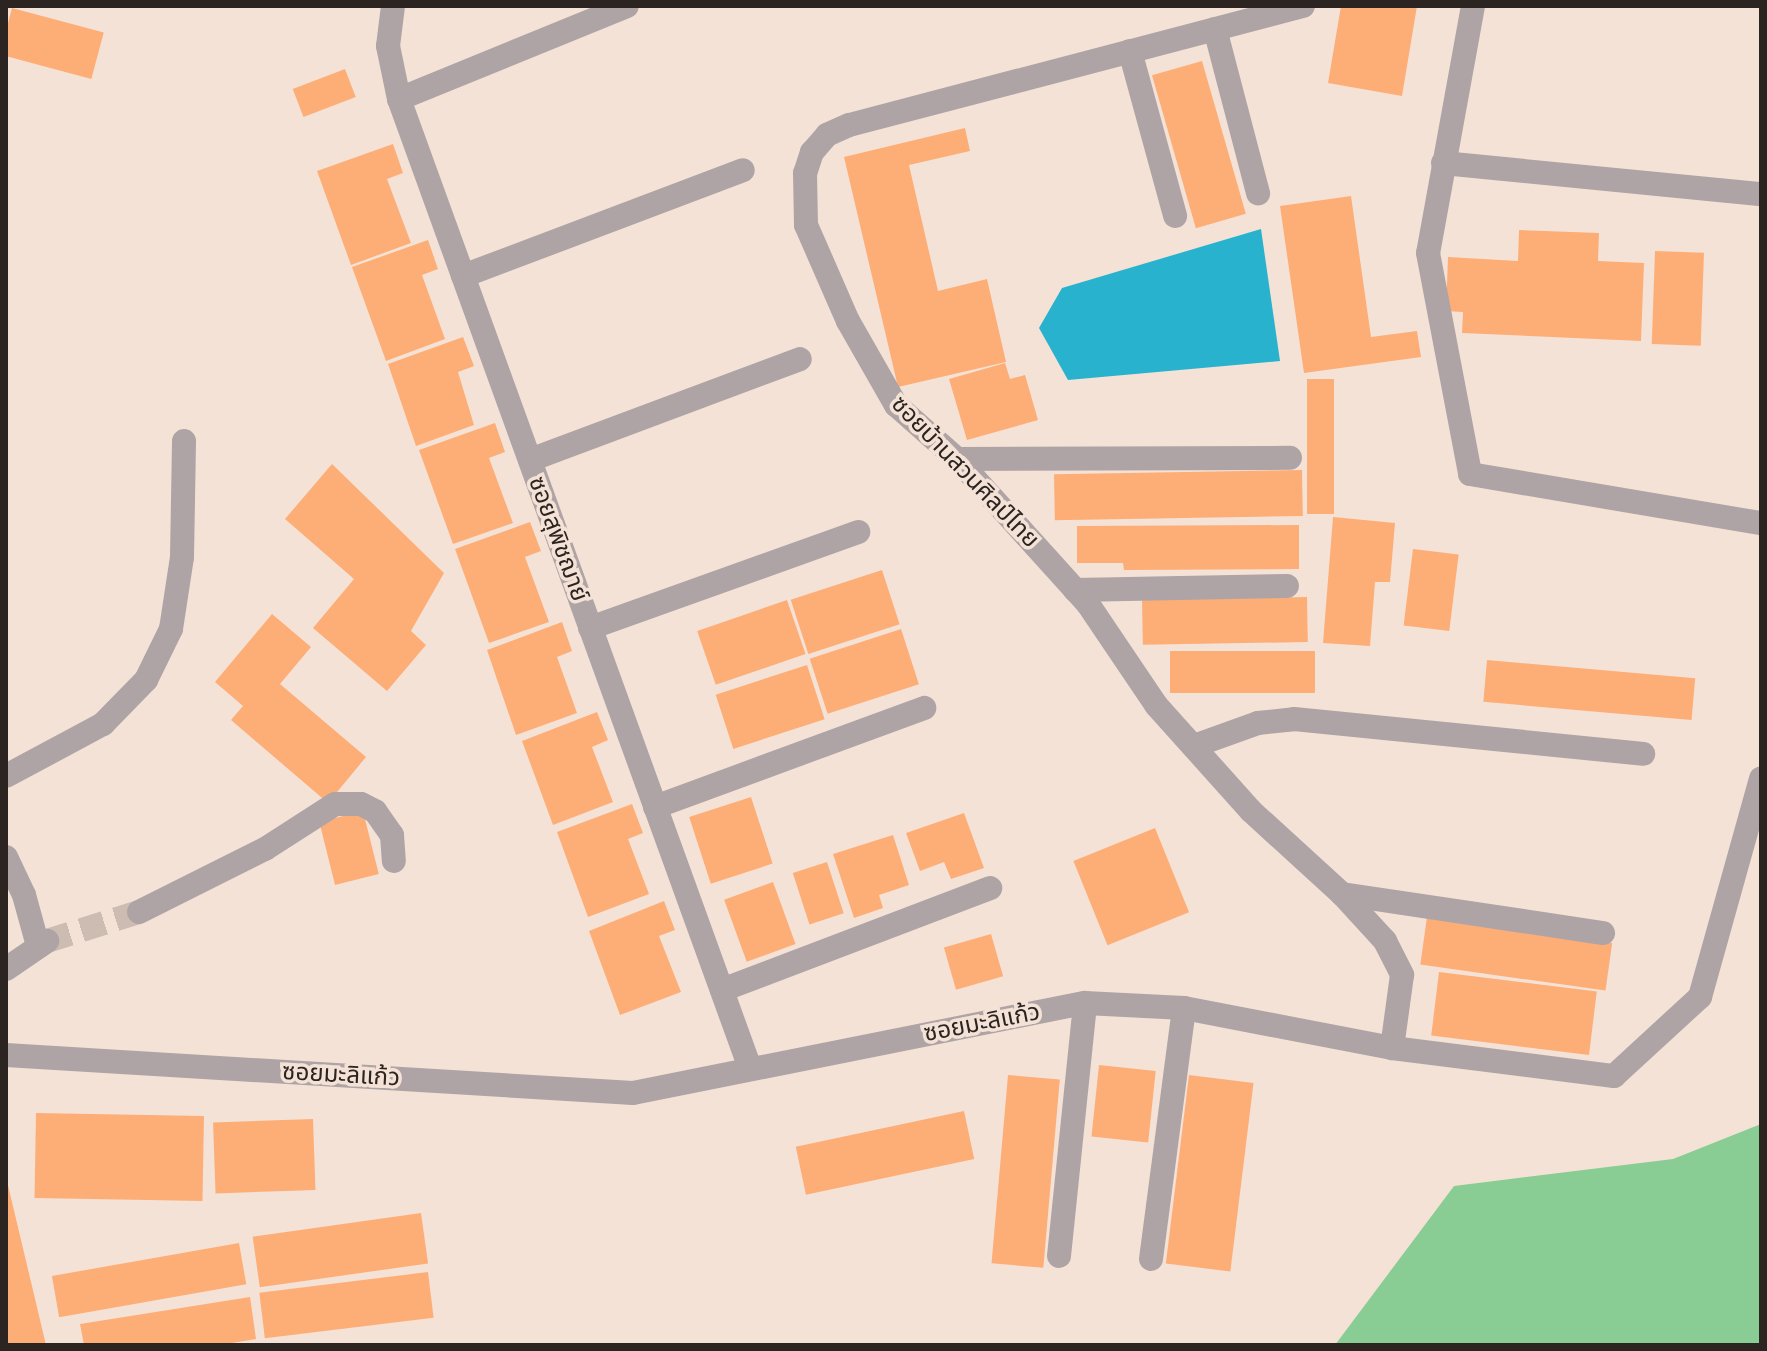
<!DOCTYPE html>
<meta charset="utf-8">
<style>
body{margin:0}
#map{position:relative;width:1767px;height:1351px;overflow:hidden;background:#f5e2d6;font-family:"Varela Round","Noto Sans Thai",sans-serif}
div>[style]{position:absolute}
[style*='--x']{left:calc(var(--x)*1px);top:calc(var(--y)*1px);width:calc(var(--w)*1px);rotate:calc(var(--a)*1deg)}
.green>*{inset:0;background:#8acd94}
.water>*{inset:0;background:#28b2ce}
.building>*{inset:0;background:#fdae77;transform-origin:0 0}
.minor-tunnel>*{height:24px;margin-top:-12px;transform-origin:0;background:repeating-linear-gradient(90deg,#cdbcb2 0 24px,transparent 0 36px)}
.minor>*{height:24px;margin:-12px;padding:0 12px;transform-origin:12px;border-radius:12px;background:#aea4a6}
.tertiary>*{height:24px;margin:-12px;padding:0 12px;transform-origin:12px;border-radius:12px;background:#aea4a6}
span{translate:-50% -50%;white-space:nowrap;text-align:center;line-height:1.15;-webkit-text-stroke:7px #f5e2d6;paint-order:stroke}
.street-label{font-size:24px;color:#2b2420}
.frame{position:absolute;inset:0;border:8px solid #2b2420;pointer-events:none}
</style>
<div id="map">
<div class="green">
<i style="clip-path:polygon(1761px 1124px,1761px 1345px,1335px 1345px,1454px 1186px,1673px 1159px)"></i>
</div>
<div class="water">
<i style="clip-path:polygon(1261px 229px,1280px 361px,1068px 380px,1039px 328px,1062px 288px)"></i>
</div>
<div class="building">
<i style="clip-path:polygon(1341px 6px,1417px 6px,1402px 96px,1328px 83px)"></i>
<i style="left:12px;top:8px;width:95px;height:48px;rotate:15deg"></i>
<i style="left:1202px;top:61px;width:159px;height:52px;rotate:74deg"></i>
<i style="left:345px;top:69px;width:30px;height:56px;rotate:69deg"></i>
<i style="clip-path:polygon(965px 128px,970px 151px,909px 165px,938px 291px,987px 279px,1006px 362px,898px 387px,844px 157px)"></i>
<i style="clip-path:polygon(393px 144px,403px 173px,387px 179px,411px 243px,351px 265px,317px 171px)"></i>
<i style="clip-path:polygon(1351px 196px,1371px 337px,1417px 331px,1421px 357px,1304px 373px,1280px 206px)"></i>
<i style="clip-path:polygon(1519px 230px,1599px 233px,1598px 261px,1644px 263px,1641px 341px,1462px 333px,1463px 312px,1446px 311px,1448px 257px,1518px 261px)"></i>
<i style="clip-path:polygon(428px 240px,438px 269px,422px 275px,445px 339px,386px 361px,352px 267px)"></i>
<i style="left:1655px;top:251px;width:49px;height:93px;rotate:2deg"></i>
<i style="clip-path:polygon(463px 337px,474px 366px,458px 372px,474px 425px,416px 446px,388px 364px)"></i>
<i style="clip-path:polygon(1005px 363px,1010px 379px,1025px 375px,1038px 420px,967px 440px,949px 379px)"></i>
<i style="left:1307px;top:379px;width:27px;height:135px"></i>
<i style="clip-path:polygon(495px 423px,505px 452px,489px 458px,513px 523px,453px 544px,419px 450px)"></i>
<i style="clip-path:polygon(332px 464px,444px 573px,411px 631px,426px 645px,387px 691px,313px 628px,354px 579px,285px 519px)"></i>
<i style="left:1302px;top:470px;width:46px;height:248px;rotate:89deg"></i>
<i style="clip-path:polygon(1333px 517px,1395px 523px,1390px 582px,1375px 582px,1370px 646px,1323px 643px)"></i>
<i style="clip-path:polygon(530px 522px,541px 551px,525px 557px,549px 622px,489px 643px,455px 549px)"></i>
<i style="clip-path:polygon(1299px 525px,1299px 569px,1124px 570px,1123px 563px,1077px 563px,1077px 526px)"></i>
<i style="left:1413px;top:549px;width:46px;height:77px;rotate:7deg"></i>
<i style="left:882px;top:570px;width:57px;height:96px;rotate:72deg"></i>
<i style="left:1307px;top:597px;width:45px;height:165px;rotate:89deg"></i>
<i style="left:787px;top:600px;width:57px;height:95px;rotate:71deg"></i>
<i style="clip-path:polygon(272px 614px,311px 647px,280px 684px,366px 757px,328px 803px,231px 720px,243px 706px,215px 682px)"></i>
<i style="clip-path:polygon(562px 622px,572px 651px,557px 657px,577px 713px,516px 735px,487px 650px)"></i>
<i style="left:901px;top:629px;width:58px;height:96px;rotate:72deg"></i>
<i style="left:1170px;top:651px;width:145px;height:42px"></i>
<i style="left:1487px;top:660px;width:209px;height:42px;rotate:5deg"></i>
<i style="left:807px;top:665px;width:57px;height:96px;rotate:72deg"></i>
<i style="clip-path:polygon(597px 712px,608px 740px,592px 747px,613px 802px,553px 825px,522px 741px)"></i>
<i style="left:751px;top:797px;width:70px;height:65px;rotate:72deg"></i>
<i style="clip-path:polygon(632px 804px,643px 833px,628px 839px,649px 894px,588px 917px,557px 832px)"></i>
<i style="left:363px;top:811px;width:65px;height:45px;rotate:76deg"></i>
<i style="clip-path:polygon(964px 813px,984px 868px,951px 879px,944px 862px,920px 871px,906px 833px)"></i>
<i style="left:1155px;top:828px;width:91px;height:88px;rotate:68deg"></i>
<i style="clip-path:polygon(893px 835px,909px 885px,879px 895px,883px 908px,854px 918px,833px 854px)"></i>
<i style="left:827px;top:862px;width:54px;height:36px;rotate:72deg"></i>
<i style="left:773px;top:882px;width:66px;height:52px;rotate:70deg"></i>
<i style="clip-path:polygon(664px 901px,675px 930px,659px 936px,681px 992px,620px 1015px,589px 931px)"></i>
<i style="left:1427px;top:917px;width:187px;height:48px;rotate:8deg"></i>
<i style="left:991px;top:934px;width:44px;height:49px;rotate:74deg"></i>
<i style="left:1439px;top:972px;width:159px;height:64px;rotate:7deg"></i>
<i style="left:1099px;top:1065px;width:57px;height:72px;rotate:6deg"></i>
<i style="left:1008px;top:1075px;width:52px;height:189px;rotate:5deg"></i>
<i style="left:1189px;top:1075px;width:65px;height:190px;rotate:7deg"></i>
<i style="left:964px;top:1111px;width:49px;height:172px;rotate:78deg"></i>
<i style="left:36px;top:1113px;width:168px;height:85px;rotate:1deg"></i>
<i style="left:313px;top:1119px;width:71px;height:100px;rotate:88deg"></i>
<i style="clip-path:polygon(6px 1181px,7px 1181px,46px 1345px,6px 1345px)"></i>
<i style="left:421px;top:1213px;width:51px;height:170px;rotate:82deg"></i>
<i style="left:239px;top:1243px;width:42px;height:190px;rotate:80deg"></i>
<i style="left:428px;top:1272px;width:46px;height:170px;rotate:83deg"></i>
<i style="clip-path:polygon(250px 1297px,256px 1339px,220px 1345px,84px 1345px,80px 1324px)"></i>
</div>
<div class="minor-tunnel">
<i style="--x:47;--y:941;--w:96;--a:-17.5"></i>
</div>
<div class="minor">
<i style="--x:393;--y:6;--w:40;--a:97.1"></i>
<i style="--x:388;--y:46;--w:54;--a:78.3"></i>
<i style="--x:399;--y:99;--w:1031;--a:70.09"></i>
<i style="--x:1303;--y:6;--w:469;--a:165.3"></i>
<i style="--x:849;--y:125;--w:24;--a:156"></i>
<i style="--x:827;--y:135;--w:23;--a:131"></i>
<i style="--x:812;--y:152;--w:22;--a:108"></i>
<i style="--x:805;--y:173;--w:52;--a:88.9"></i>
<i style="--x:806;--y:225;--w:105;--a:66.4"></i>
<i style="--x:848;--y:321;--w:97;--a:60.3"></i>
<i style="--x:896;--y:405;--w:81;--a:41.5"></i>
<i style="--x:957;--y:459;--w:195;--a:47.9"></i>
<i style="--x:1088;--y:604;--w:122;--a:56"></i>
<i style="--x:1156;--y:705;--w:142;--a:48.1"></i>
<i style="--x:1251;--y:811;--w:123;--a:42.4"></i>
<i style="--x:1342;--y:894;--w:64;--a:47.5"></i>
<i style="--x:1385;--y:941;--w:38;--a:63"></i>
<i style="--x:1402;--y:975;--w:74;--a:97.8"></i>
<i style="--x:1473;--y:6;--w:251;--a:100.3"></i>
<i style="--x:1428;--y:253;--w:225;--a:79.2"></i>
<i style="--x:1470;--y:474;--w:295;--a:9.6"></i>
<i style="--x:1215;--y:29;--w:170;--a:75.3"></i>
<i style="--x:1130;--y:51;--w:171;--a:74.7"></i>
<i style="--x:399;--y:99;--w:246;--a:-22.2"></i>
<i style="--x:1443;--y:163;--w:320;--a:5.6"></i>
<i style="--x:463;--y:276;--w:299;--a:-20.7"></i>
<i style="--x:957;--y:459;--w:333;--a:-0.2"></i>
<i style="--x:530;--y:460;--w:288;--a:-20.5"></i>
<i style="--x:1075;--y:590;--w:212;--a:-1.1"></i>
<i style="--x:590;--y:628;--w:285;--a:-19.7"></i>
<i style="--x:1194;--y:746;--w:68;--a:-19.8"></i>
<i style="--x:1258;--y:723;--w:36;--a:-6"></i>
<i style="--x:1294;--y:719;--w:351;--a:5.7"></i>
<i style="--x:6;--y:776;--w:110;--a:-28.2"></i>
<i style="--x:103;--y:724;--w:62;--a:-45.7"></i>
<i style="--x:146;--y:680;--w:57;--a:-63.9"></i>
<i style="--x:171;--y:629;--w:73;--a:-81.3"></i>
<i style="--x:182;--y:557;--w:116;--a:-89"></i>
<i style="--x:655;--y:807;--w:287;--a:-20.2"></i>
<i style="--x:6;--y:857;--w:42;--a:64.7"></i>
<i style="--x:24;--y:895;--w:53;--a:74.6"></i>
<i style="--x:1342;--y:894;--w:264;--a:8.5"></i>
<i style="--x:139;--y:912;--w:141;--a:-26.6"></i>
<i style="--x:265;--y:849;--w:83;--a:-32.7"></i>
<i style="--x:335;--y:804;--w:26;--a:0"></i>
<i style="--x:361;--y:804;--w:16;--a:27"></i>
<i style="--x:375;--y:811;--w:29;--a:55"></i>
<i style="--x:392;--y:835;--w:26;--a:86"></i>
<i style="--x:6;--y:969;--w:50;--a:-34.3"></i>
<i style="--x:722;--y:990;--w:287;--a:-20.8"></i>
<i style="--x:1059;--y:1256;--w:254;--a:-84.1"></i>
<i style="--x:1151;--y:1259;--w:253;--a:-82.5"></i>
</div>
<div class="tertiary">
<i style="--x:6;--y:1055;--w:628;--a:3.47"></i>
<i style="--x:633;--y:1093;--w:461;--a:-11.3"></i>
<i style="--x:1085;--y:1003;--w:99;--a:2.9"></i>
<i style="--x:1184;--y:1008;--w:212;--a:10.9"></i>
<i style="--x:1392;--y:1048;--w:224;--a:7.2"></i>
<i style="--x:1614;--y:1076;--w:117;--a:-42.6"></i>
<i style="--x:1700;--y:997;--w:227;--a:-74.4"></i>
</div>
<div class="street-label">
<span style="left:965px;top:472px;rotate:46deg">ซอยบ้านสวนศิลป์ไทย</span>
<span style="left:558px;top:539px;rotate:70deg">ซอยสุพิชฌาย์</span>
<span style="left:982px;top:1023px;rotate:-11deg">ซอยมะลิแก้ว</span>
<span style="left:341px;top:1075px;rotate:3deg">ซอยมะลิแก้ว</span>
</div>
<div class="frame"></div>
</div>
